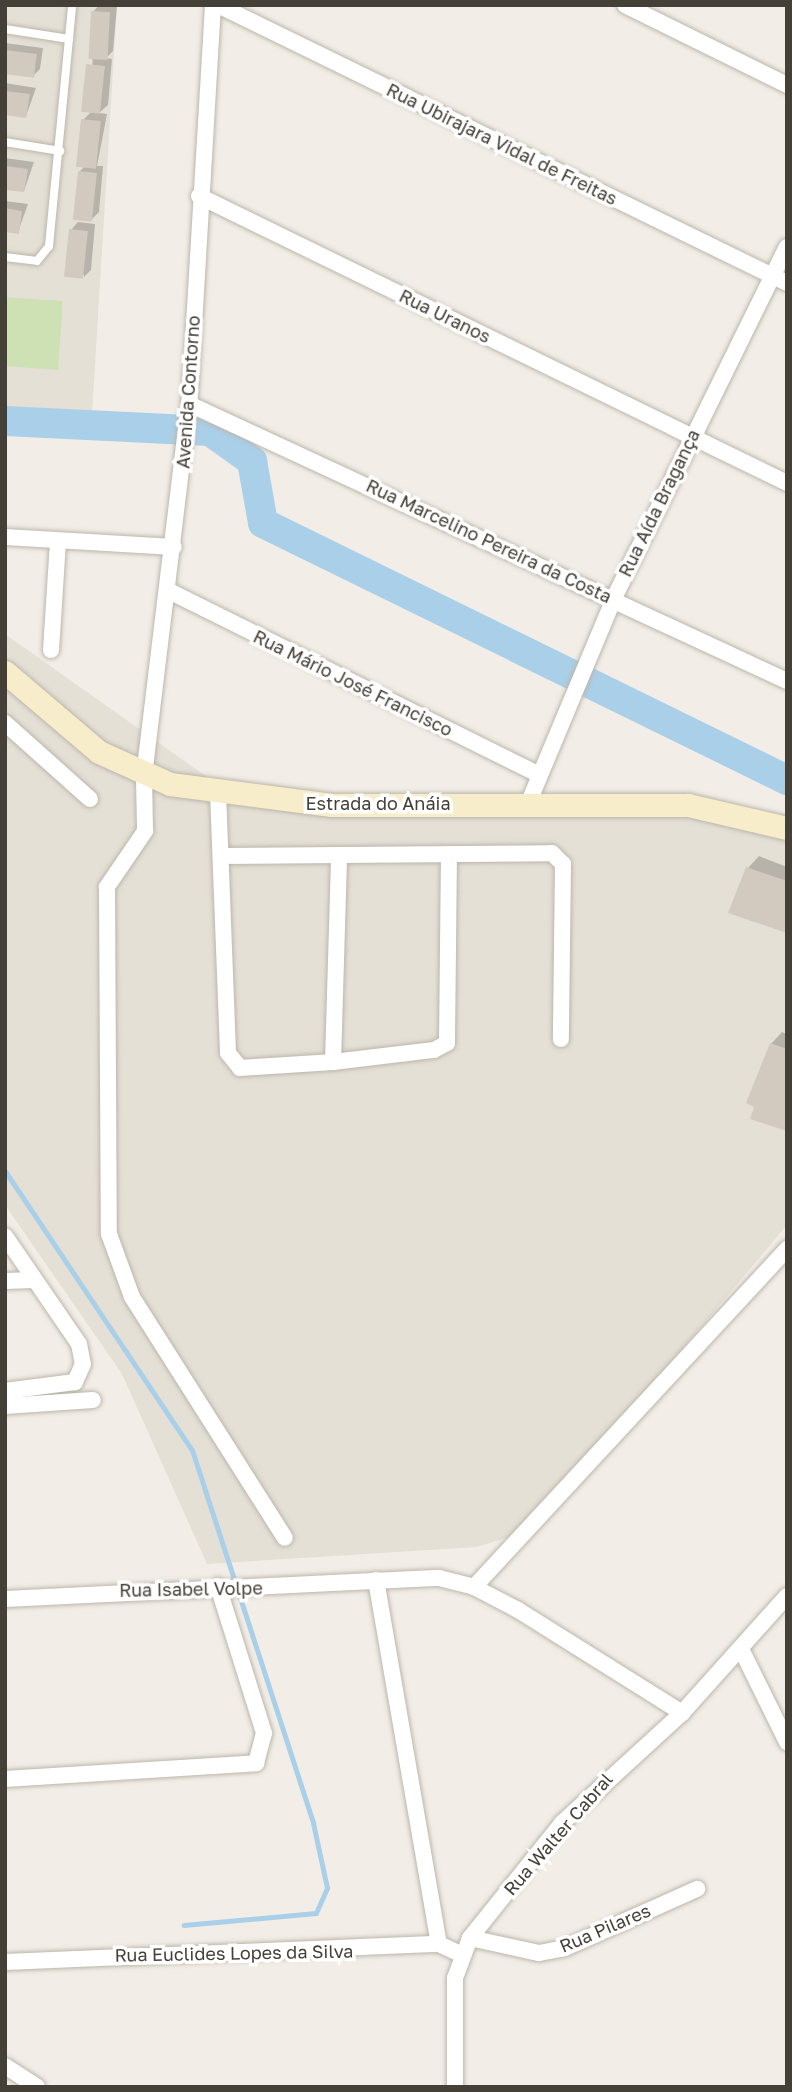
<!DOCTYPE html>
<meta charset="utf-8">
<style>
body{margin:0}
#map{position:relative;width:792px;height:2092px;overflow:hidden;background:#f2eee7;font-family:"Golos Text",sans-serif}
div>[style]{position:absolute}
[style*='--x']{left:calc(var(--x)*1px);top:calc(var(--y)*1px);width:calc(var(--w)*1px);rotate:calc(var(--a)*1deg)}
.residential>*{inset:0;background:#e5e0d6}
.green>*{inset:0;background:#cee1b5;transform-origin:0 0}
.shadow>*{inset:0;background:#0003}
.stream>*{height:5px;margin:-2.5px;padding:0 2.5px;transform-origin:2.5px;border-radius:2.5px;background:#aacfe8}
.river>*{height:30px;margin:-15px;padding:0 15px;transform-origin:15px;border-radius:15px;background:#aacfe8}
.building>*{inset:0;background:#d2cabe;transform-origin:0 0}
.roads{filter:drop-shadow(0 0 2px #bcb6ab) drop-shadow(0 0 2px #bcb6ab)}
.lane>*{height:8px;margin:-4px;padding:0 4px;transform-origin:4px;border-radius:4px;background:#fff}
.street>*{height:16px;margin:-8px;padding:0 8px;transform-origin:8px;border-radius:8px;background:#fff}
.secondary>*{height:23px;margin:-11.5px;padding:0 11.5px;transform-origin:11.5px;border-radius:11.5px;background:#f8edcb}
span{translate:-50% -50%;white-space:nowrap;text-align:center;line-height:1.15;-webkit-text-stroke:7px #fff;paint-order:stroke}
.street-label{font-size:18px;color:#443f37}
.frame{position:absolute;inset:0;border:7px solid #443f37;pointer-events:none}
</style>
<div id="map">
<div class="residential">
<i style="clip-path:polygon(5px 5px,117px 5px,92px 415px,5px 412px)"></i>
<i style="clip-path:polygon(5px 634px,248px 806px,386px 813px,603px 808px,748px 822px,787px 838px,787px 1225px,529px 1531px,477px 1547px,207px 1564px,122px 1374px,5px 1205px)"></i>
</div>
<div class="green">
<i style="left:5px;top:297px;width:58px;height:69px;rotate:4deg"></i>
</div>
<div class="shadow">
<i style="clip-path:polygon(99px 5px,117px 6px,113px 51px,106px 58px,112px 59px,108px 105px,99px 113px,107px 114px,97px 166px,103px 166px,99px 212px,92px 219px,79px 172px,85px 166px,83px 120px,92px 111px,93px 12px)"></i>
<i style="clip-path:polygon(5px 43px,43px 48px,40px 69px,33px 76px,5px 72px)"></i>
<i style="clip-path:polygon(5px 83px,36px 88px,26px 116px,5px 113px)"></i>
<i style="clip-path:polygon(5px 158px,34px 162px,24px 191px,5px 188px)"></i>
<i style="clip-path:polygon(5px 201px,28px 204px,18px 232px,5px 230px)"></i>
<i style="clip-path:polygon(78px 222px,95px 224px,91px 270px,84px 277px,71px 230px)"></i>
<i style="clip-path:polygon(759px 856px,787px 867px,787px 931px,748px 868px)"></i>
<i style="clip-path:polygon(782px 1032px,787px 1034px,787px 1130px,771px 1044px)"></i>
</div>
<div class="stream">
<i style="--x:5;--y:1171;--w:336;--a:56.2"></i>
<i style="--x:192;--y:1450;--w:392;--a:72"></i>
<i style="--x:313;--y:1823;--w:66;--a:77.8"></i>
<i style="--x:327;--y:1888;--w:27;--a:114"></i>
<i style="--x:316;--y:1913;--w:133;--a:174.8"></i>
</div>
<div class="river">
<i style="--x:5;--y:421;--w:205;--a:2.8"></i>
<i style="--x:210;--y:431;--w:52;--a:35.5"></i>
<i style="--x:252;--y:461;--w:63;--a:79.9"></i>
<i style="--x:263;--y:523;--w:584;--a:26.13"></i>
</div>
<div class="building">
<i style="left:91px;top:11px;width:19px;height:48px;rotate:3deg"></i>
<i style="left:5px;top:50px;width:32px;height:24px;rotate:7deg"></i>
<i style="left:86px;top:64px;width:19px;height:48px;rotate:6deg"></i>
<i style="clip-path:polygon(5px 91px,30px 94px,26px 118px,5px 115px)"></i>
<i style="left:81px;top:119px;width:20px;height:48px;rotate:6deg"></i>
<i style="clip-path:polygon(5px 166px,28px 169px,24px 192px,5px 190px)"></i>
<i style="left:78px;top:171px;width:19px;height:49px;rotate:6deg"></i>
<i style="clip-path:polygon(5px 208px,22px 211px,19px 234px,5px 232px)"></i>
<i style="left:69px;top:229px;width:19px;height:48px;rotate:6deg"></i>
<i style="clip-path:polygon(746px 867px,787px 881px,787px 933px,728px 913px)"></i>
<i style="clip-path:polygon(770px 1043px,787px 1049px,787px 1131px,750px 1119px,754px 1107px,746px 1103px)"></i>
</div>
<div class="roads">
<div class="lane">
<i style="--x:5;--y:29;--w:65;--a:8.9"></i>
<i style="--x:5;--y:142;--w:56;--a:9.3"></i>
<i style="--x:5;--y:257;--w:32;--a:7"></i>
<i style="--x:37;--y:261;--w:19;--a:-51"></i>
<i style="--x:49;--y:246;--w:242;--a:-84.5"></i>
</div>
<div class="street">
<i style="--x:213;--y:5;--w:400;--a:93.4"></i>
<i style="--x:189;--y:404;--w:376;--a:96.9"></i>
<i style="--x:144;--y:777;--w:54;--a:88.9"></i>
<i style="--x:145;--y:831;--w:68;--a:124.2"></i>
<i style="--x:107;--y:887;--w:347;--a:89.7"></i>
<i style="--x:109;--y:1234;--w:67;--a:69.9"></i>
<i style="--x:132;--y:1297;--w:285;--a:57.6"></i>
<i style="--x:218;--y:5;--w:633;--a:26.04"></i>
<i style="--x:625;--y:5;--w:181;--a:26.3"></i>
<i style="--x:199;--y:196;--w:654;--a:26.02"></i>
<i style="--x:189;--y:404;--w:659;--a:24.85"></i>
<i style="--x:5;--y:537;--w:169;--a:3.4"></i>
<i style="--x:169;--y:591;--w:412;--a:26.4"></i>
<i style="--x:51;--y:650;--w:109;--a:-86.3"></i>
<i style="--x:5;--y:723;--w:114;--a:41.8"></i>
<i style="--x:218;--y:792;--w:261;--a:87.8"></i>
<i style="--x:228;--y:1053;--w:19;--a:51"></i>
<i style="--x:240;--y:1068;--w:93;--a:-3.7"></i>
<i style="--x:333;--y:1062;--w:207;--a:-88.3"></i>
<i style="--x:528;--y:804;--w:223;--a:-67.3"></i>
<i style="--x:614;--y:598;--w:391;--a:-63.8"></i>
<i style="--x:223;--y:856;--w:329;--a:-0.5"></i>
<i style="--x:552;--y:853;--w:16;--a:45"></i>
<i style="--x:563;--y:864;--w:175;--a:90.7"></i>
<i style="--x:333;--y:1062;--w:102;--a:-6.8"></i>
<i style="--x:434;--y:1050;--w:15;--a:-28"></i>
<i style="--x:447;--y:1043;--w:189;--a:-89.4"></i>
<i style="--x:5;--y:1236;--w:131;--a:55.6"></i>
<i style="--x:79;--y:1344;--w:20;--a:79"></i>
<i style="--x:83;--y:1364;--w:20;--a:114"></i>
<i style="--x:75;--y:1382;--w:71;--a:172.7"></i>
<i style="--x:5;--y:1281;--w:29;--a:-2"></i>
<i style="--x:5;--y:1406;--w:88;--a:-3.9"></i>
<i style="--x:376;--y:1580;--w:369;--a:80.2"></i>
<i style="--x:474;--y:1587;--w:461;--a:-47.2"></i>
<i style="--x:5;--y:1599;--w:435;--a:-2.8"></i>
<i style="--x:439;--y:1578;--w:36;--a:14"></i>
<i style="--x:474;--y:1587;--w:50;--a:27.6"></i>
<i style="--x:518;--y:1610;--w:194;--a:32.1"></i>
<i style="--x:741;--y:1649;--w:104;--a:63.7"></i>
<i style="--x:5;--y:1779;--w:252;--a:-3.6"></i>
<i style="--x:256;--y:1763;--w:31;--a:-75"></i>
<i style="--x:264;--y:1733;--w:154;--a:-107.4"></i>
<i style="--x:470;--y:1938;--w:71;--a:12.3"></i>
<i style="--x:539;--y:1953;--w:26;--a:-11"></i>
<i style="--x:565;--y:1948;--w:145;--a:-24.1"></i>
<i style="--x:5;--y:1962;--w:434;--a:-2.4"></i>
<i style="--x:439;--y:1944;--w:23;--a:25"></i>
<i style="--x:5;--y:2066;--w:38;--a:33"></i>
<i style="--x:455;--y:2087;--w:109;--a:-90"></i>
<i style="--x:455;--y:1978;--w:43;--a:-69.4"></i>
<i style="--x:470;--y:1938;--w:147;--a:-51.3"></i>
<i style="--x:562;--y:1823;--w:163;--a:-42.5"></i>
<i style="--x:682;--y:1713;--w:157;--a:-48.1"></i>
</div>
<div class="secondary">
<i style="--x:5;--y:672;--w:123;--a:40.4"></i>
<i style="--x:99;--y:752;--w:78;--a:24.3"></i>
<i style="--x:170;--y:784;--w:163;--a:7.4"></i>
<i style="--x:332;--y:805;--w:356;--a:0"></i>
<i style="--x:688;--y:805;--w:102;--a:13.1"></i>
</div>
</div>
<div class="street-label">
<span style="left:502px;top:144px;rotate:26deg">Rua Ubirajara Vidal de Freitas</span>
<span style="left:445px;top:316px;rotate:26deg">Rua Uranos</span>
<span style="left:188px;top:392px;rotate:-86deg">Avenida Contorno</span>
<span style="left:659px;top:503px;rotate:-64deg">Rua Aída Bragança</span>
<span style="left:489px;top:541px;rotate:25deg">Rua Marcelino Pereira da Costa</span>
<span style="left:353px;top:683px;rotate:26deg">Rua Mário José Francisco</span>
<span style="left:378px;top:803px">Estrada do Anáia</span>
<span style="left:191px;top:1589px;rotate:-1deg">Rua Isabel Volpe</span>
<span style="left:558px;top:1834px;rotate:-49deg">Rua Walter Cabral</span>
<span style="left:605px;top:1928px;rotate:-23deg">Rua Pilares</span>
<span style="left:234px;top:1953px;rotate:-1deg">Rua Euclides Lopes da Silva</span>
</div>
<div class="frame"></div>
</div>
